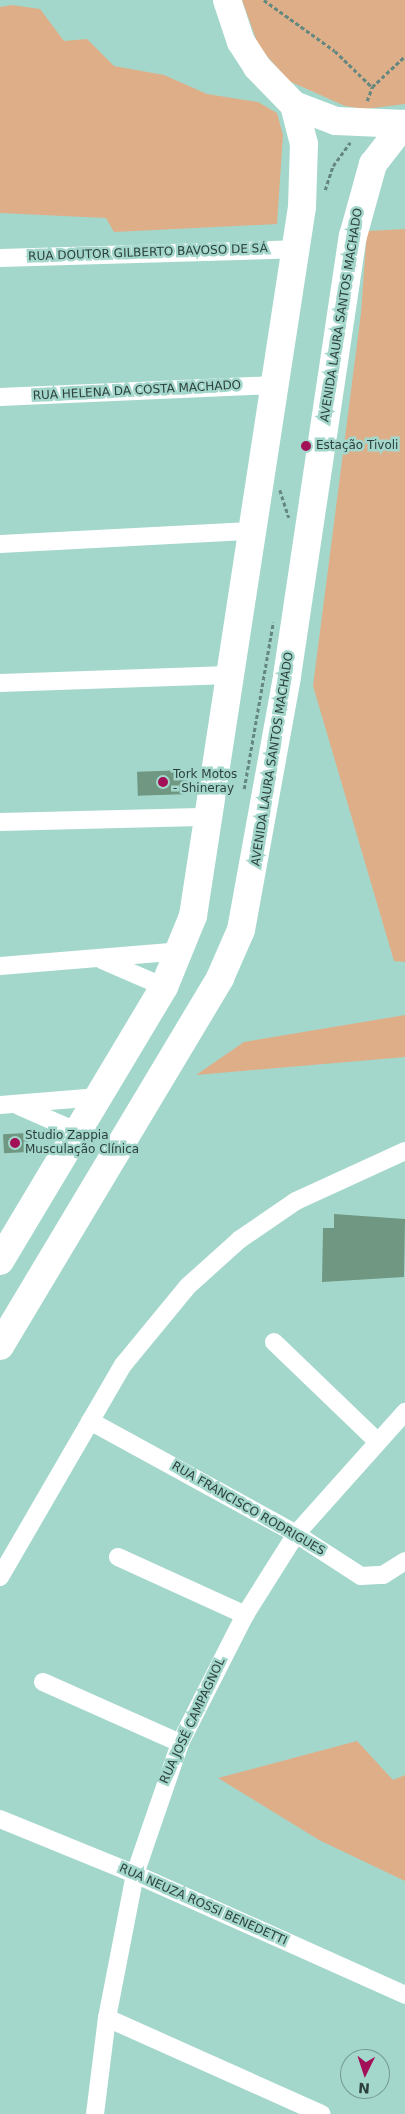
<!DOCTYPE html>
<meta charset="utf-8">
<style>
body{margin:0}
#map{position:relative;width:405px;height:2114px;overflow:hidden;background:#a4d7cb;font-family:"DejaVu Sans",sans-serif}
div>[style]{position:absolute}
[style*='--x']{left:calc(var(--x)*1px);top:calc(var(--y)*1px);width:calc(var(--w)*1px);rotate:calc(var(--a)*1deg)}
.green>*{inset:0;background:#deae88}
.building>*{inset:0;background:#6f9781;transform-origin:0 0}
.path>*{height:2.5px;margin-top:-1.25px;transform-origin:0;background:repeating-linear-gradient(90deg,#64877f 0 4px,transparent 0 6.5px)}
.minor>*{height:18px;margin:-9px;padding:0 9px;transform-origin:9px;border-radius:9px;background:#fff}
.primary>*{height:28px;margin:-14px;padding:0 14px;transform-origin:14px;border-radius:14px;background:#fff}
.dots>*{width:14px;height:14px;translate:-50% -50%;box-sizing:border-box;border:2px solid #a4d7cb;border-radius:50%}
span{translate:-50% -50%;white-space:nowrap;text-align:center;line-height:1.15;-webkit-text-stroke:5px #a4d7cb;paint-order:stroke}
.street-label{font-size:12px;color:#2c413d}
.poi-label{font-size:12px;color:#2c413d}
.left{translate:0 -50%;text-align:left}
.north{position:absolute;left:340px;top:2049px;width:50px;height:50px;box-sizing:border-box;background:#a4d7cb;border:1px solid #749b92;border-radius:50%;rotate:184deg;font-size:14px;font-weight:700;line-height:20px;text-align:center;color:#2c413d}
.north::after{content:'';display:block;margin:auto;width:18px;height:22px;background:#a21157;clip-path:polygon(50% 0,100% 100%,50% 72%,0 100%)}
</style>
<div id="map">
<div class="green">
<i style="clip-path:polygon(242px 0,405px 0,405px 104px,365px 109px,345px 106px,289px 81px,259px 47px)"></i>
<i style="clip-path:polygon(12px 5px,40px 9px,64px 41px,87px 39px,114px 66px,164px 75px,207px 94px,258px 102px,277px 113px,283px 135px,277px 224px,114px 232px,106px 218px,0 213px,0 7px)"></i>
<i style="clip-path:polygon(405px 229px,405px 962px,394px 961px,313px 686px,361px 313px,367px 231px)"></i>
<i style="clip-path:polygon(405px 1015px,405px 1057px,196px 1075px,244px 1042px)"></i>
<i style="clip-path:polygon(357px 1741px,393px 1780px,405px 1775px,405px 1881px,319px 1840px,218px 1778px)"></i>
</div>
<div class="building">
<i style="left:188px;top:770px;width:24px;height:51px;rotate:88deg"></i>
<i style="left:27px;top:1133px;width:19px;height:24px;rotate:87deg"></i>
<i style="clip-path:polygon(334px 1214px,405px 1219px,404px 1277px,322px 1282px,323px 1228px,334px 1228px)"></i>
</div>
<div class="path">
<i style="--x:264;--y:0;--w:87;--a:35.7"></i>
<i style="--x:335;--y:51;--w:52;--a:44.2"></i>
<i style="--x:367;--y:101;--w:15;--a:-70"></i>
<i style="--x:372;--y:87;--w:45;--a:-43.2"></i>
<i style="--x:325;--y:190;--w:25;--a:-72"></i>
<i style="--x:333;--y:166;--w:29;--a:-54"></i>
<i style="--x:280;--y:490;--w:29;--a:72"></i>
<i style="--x:244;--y:789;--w:169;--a:-80.1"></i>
</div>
<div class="minor">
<i style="--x:0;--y:258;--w:295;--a:-1.7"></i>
<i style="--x:0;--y:397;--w:274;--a:-2.5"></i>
<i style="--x:0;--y:544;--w:251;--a:-3"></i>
<i style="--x:0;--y:683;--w:230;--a:-2"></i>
<i style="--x:0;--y:822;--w:210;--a:-1.4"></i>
<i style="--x:102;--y:960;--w:68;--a:23.5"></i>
<i style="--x:0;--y:966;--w:183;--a:-4.7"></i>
<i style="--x:0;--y:1105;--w:99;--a:-4.6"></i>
<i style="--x:19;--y:1106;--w:64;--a:23.8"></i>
<i style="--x:274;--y:1342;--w:141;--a:43.9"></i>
<i style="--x:90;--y:1421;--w:235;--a:28.7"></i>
<i style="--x:296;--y:1534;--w:77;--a:32.9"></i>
<i style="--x:361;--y:1576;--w:22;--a:-3"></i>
<i style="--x:383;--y:1575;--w:26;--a:-32"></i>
<i style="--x:118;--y:1557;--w:140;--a:24.5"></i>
<i style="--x:0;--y:1577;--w:245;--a:-59.9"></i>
<i style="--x:123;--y:1365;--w:102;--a:-50.6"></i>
<i style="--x:188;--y:1286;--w:69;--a:-42"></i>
<i style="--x:239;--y:1240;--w:69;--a:-34.4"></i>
<i style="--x:296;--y:1201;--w:120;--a:-24.6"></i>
<i style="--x:43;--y:1682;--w:150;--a:24"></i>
<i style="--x:0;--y:1819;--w:146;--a:22.2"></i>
<i style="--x:135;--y:1874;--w:296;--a:24.1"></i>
<i style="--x:107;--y:2018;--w:235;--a:24.1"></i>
<i style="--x:95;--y:2114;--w:97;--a:-82.9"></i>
<i style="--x:107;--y:2018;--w:147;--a:-79"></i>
<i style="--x:135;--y:1874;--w:139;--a:-71"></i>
<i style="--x:180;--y:1743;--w:144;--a:-63.1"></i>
<i style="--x:245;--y:1615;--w:96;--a:-57.8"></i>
<i style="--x:296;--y:1534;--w:164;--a:-48.2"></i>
</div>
<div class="primary">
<i style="--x:227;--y:0;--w:44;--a:71.6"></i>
<i style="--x:241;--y:42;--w:30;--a:57"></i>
<i style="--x:257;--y:67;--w:53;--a:45.8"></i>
<i style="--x:294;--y:105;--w:45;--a:20.9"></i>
<i style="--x:336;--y:121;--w:69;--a:2.5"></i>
<i style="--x:0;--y:1261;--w:319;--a:-59.1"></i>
<i style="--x:164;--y:987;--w:77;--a:-67.8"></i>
<i style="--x:193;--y:916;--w:717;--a:-81.26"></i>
<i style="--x:302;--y:207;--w:63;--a:-88.2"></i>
<i style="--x:304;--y:144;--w:40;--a:-104.4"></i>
<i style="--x:0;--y:1346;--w:429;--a:-59.1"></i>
<i style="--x:220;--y:978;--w:52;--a:-66.4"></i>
<i style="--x:241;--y:930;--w:258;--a:-79.7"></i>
<i style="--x:287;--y:676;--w:445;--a:-81.5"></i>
<i style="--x:353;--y:236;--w:75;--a:-74.5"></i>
<i style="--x:373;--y:164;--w:51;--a:-52.2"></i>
</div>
<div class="dots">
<i style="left:306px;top:446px;background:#a21157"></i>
<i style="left:163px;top:782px;background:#a21157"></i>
<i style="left:15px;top:1143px;background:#a21157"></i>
</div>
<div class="street-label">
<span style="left:148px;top:253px;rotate:-2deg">RUA DOUTOR GILBERTO BAVOSO DE SÁ</span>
<span style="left:342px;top:315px;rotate:-81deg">AVENIDA LAURA SANTOS MACHADO</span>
<span style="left:137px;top:391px;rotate:-3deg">RUA HELENA DA COSTA MACHADO</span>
<span style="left:273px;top:759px;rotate:-81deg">AVENIDA LAURA SANTOS MACHADO</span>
<span style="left:248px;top:1509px;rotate:30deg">RUA FRANCISCO RODRIGUES</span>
<span style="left:193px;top:1721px;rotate:-65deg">RUA JOSÉ CAMPAGNOL</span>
<span style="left:203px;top:1905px;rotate:24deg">RUA NEUZA ROSSI BENEDETTI</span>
</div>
<div class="poi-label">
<span class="left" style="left:316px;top:446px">Estação Tivoli</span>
<span class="left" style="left:173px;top:782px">Tork Motos<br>- Shineray</span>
<span class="left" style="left:25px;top:1143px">Studio Zappia<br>Musculação Clínica</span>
</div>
<div class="north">N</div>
</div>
